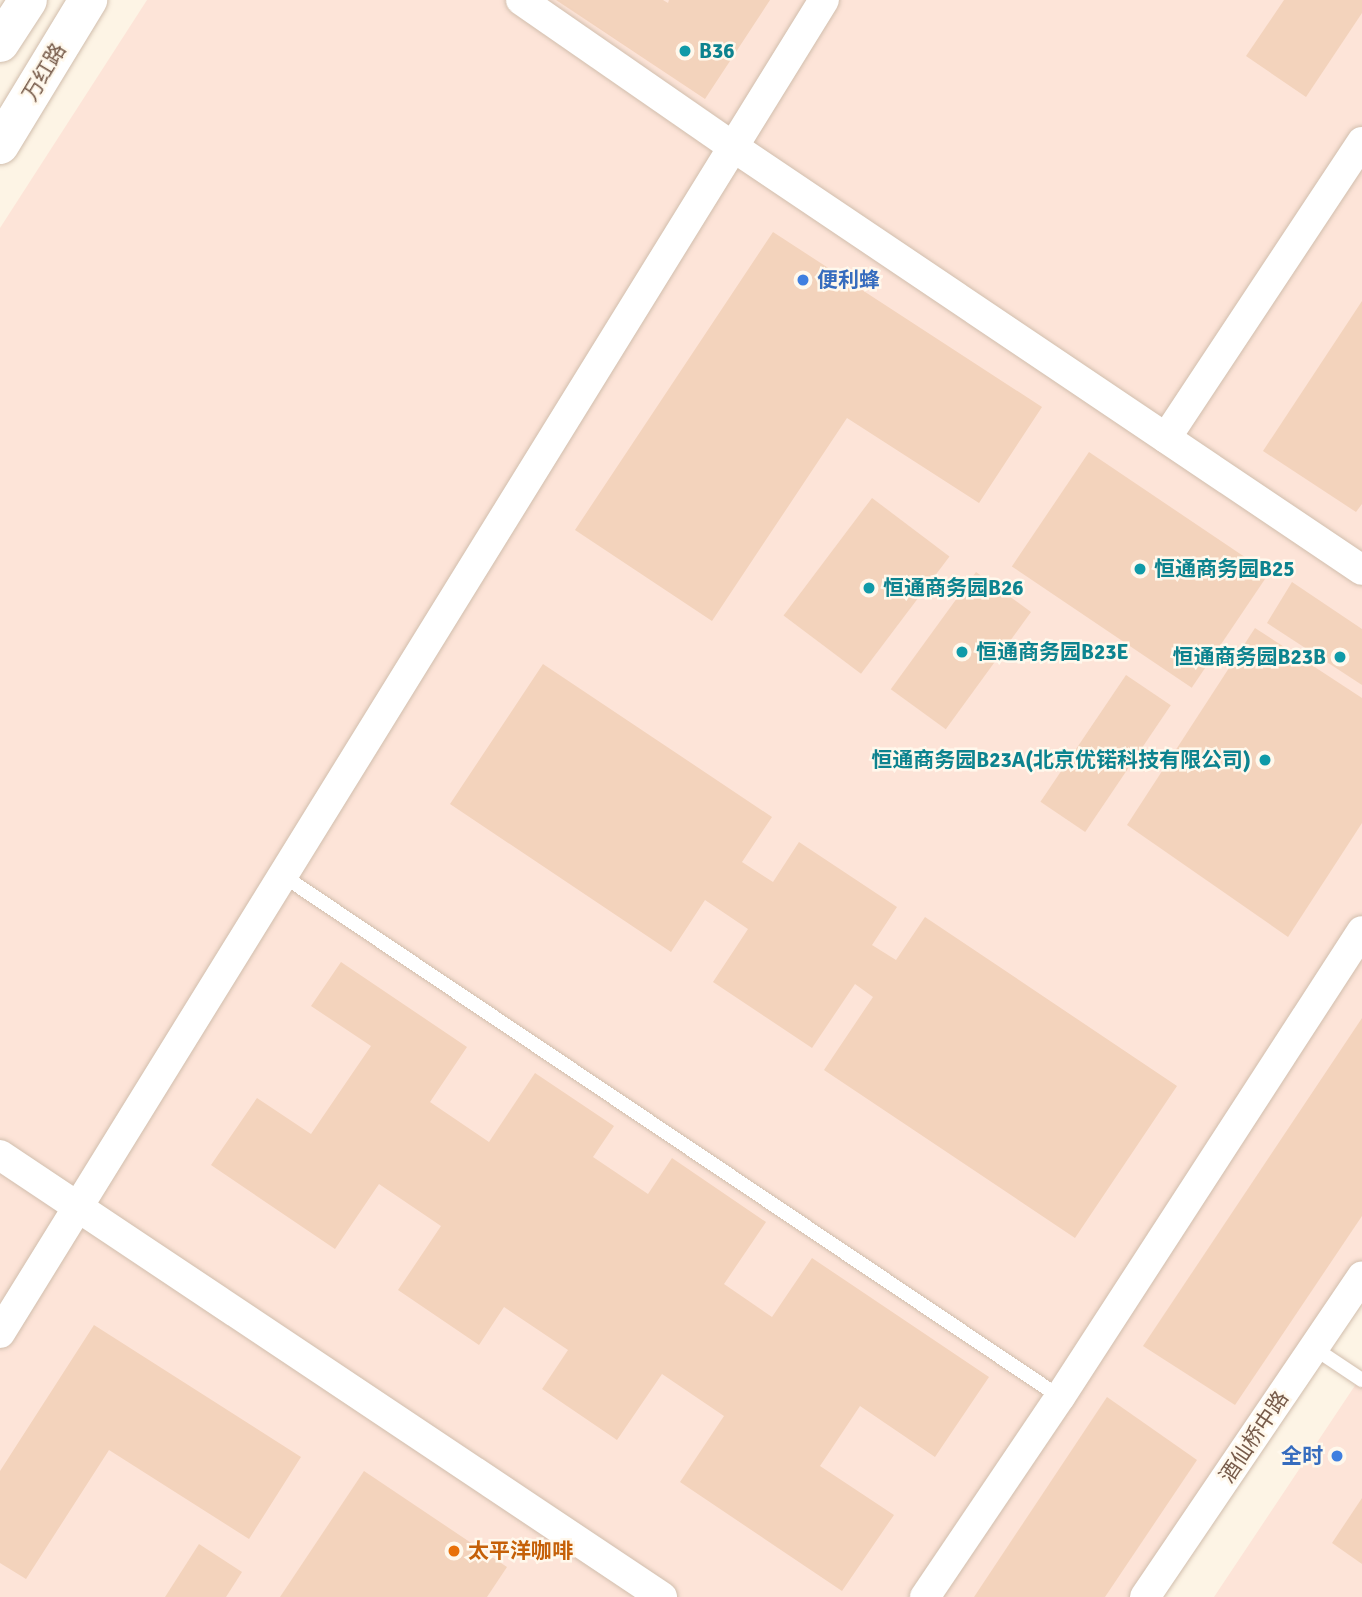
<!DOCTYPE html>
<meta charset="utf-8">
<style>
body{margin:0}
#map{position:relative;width:1362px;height:1597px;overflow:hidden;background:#fdf4e5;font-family:Signika,"Noto Sans SC",sans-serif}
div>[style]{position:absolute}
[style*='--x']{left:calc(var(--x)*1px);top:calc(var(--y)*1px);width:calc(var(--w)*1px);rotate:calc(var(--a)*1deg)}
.commercial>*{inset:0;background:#fde4d8}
.building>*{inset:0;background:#f3d3bc;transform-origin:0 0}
.roads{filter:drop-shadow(0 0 2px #d1bead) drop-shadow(0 0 2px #d1bead)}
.lane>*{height:14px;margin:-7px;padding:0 7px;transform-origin:7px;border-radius:7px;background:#fff}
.street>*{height:30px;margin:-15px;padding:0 15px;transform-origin:15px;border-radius:15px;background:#fff}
.secondary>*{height:38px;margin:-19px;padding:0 19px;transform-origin:19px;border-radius:19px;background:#fff}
.dots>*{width:19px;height:19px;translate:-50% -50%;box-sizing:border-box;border:4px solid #fff8ec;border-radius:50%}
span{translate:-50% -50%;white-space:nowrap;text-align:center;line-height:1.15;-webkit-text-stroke:5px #fff8ec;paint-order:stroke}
.culture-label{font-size:21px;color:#0d838f;font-weight:700}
.left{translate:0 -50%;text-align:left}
.right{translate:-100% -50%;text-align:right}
.street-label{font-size:21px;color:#765a49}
.shop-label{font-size:21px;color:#366cbe;font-weight:700}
.food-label{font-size:21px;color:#c56008;font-weight:700}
</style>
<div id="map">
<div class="commercial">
<i style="clip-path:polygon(147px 0,1362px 0,1362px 1281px,1153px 1597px,0 1597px,0 228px)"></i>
<i style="clip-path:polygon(1362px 1375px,1362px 1597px,1214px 1597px)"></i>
</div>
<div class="building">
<i style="clip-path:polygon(556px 0,663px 0,668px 3px,669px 0,770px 0,705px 99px)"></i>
<i style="clip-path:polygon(1284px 0,1362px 0,1362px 13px,1306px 97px,1246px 56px)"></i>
<i style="clip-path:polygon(773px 232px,1042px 407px,979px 503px,847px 418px,712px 621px,575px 530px)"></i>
<i style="clip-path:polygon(1362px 301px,1362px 504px,1356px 512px,1263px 451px)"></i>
<i style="left:1089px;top:452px;width:217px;height:138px;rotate:34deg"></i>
<i style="left:872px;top:498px;width:97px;height:147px;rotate:37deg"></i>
<i style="left:976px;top:572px;width:68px;height:145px;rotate:36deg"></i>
<i style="clip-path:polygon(1292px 582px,1362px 629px,1362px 685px,1267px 623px)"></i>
<i style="clip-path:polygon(1255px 628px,1362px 698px,1362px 823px,1288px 937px,1127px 825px)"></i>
<i style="clip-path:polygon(543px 664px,772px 817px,742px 862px,773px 882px,799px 842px,897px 907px,872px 945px,896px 960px,925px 917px,1177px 1086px,1075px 1238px,824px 1070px,873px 997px,855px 984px,812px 1048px,713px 982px,748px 929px,705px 900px,671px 952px,450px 804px)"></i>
<i style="left:1126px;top:675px;width:54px;height:153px;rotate:34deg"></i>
<i style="clip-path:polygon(341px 962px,467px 1047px,430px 1102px,489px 1142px,535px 1073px,614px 1126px,593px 1157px,648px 1194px,672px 1158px,766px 1222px,724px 1284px,772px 1317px,812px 1258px,989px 1377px,935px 1457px,860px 1406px,820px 1466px,894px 1515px,842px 1591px,680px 1482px,724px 1416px,662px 1374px,617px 1440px,542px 1389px,568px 1350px,504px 1307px,479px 1345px,398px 1290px,441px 1226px,379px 1184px,335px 1249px,211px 1165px,257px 1098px,311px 1134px,371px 1046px,311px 1006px)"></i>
<i style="clip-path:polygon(1362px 1018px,1362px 1216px,1235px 1405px,1143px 1346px)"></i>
<i style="clip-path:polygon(94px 1325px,301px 1457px,249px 1539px,109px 1450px,26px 1579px,0 1563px,0 1471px)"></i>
<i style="clip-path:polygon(1107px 1397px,1197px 1460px,1105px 1597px,974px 1597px)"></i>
<i style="clip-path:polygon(364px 1471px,507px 1567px,487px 1597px,280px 1597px)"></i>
<i style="clip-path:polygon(1362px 1498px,1362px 1564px,1332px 1543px)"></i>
<i style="clip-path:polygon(199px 1544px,242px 1572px,226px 1597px,165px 1597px)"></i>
</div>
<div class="roads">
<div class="lane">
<i style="--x:282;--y:875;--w:937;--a:33.86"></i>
<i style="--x:1314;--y:1348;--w:58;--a:33.7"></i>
</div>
<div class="street">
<i style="--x:521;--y:0;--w:257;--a:34.7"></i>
<i style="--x:732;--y:146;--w:759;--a:33.94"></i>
<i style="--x:1166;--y:438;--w:355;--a:-56.5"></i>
<i style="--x:0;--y:1155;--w:796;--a:33.73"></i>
<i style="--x:0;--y:1333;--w:1567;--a:-58.28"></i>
<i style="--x:925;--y:1597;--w:241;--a:-56"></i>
<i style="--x:1060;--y:1397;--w:555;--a:-57.05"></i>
<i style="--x:1145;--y:1597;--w:387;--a:-55.9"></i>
</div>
<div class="secondary">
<i style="--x:0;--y:43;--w:51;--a:-56.9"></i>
<i style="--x:0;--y:145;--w:170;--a:-58.7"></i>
</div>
</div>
<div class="dots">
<i style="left:685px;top:51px;background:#0f9aa8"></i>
<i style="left:803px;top:280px;background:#3f7fe0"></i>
<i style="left:1140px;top:569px;background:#0f9aa8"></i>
<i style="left:869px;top:588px;background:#0f9aa8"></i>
<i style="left:962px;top:652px;background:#0f9aa8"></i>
<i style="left:1340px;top:657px;background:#0f9aa8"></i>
<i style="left:1265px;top:760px;background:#0f9aa8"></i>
<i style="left:1337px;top:1456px;background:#3f7fe0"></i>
<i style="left:454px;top:1551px;background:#e8710a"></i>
</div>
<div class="culture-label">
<span class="left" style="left:699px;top:51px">B36</span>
<span class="left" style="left:1154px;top:569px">恒通商务园B25</span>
<span class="left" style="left:883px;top:588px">恒通商务园B26</span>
<span class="left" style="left:976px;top:652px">恒通商务园B23E</span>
<span class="right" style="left:1326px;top:657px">恒通商务园B23B</span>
<span class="right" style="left:1251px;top:760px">恒通商务园B23A(北京优锘科技有限公司)</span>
</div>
<div class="street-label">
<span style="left:44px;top:72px;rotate:-59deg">万红路</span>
<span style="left:1254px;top:1437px;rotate:-56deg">酒仙桥中路</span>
</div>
<div class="shop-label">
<span class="left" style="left:817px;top:280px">便利蜂</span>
<span class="right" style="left:1323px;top:1456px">全时</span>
</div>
<div class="food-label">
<span class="left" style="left:468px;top:1551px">太平洋咖啡</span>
</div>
</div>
